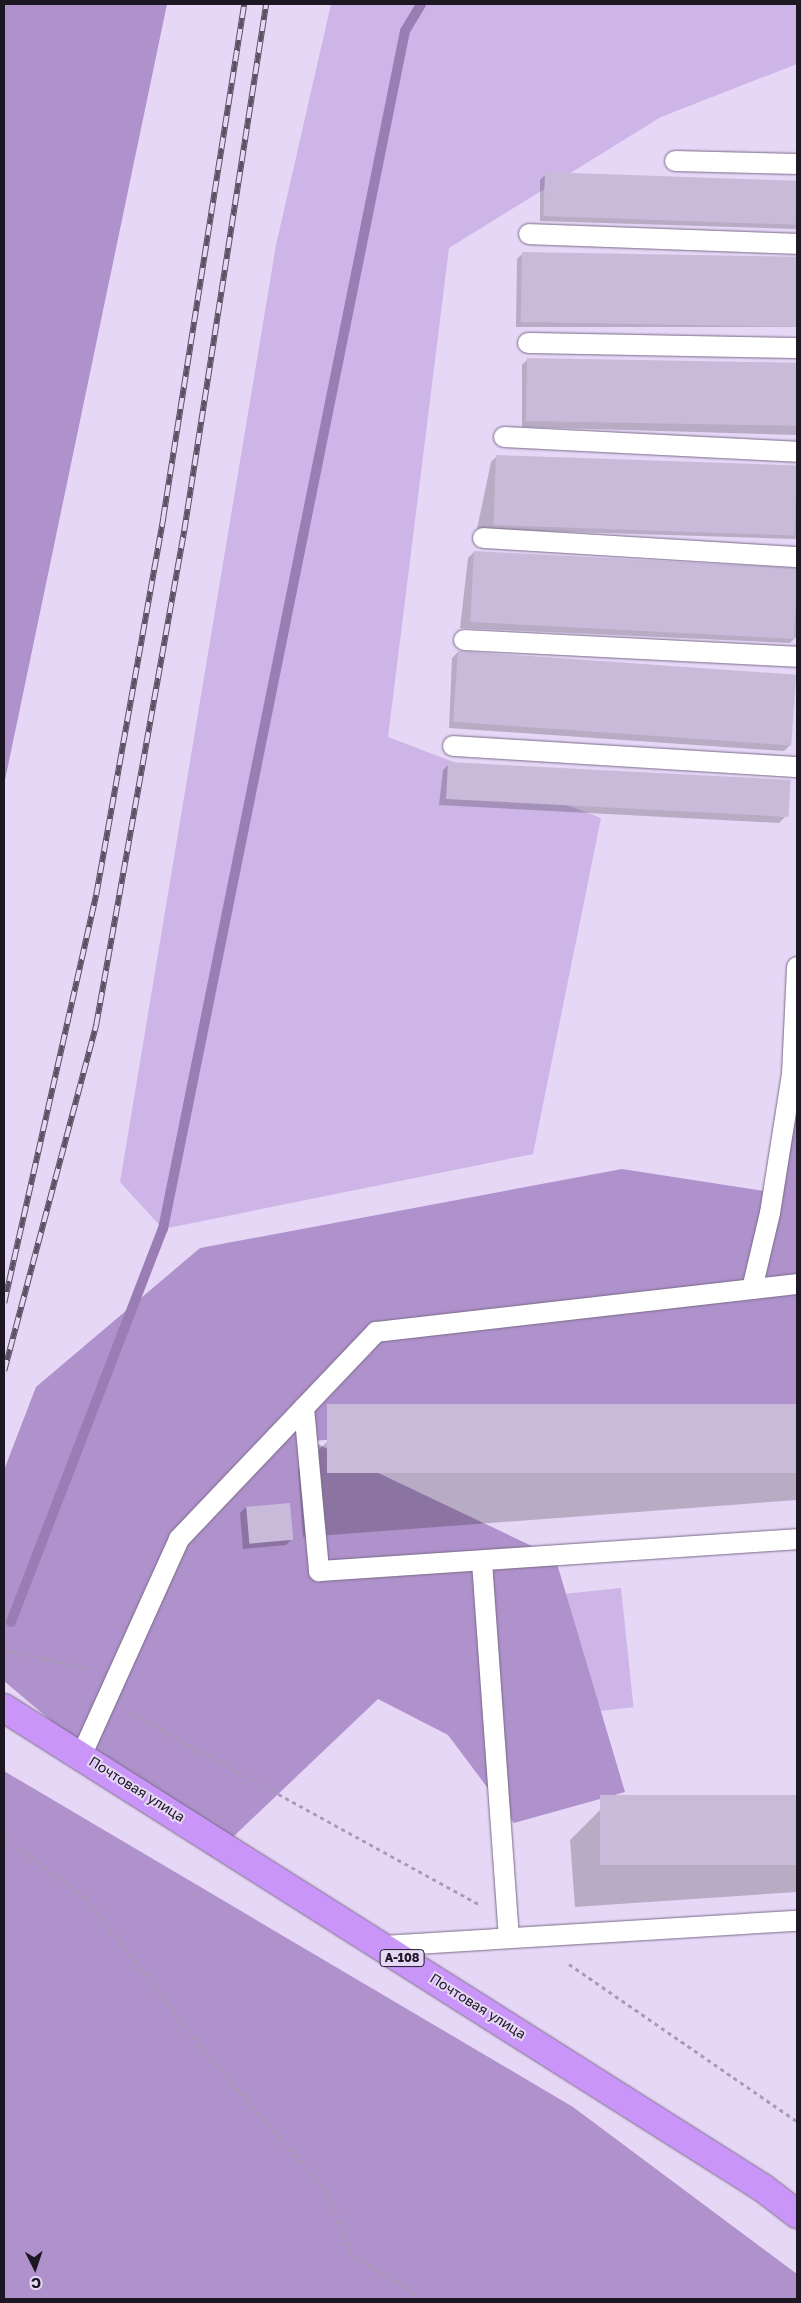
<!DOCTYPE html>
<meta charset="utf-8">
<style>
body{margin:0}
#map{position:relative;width:801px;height:2303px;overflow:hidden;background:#e7d7f7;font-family:"Golos Text",sans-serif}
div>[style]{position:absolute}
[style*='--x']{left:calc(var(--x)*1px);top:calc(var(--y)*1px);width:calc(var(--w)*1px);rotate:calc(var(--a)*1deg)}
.green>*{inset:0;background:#ceb5e7;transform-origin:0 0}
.forest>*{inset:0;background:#af91cb}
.shadow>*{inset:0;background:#0003}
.stream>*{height:10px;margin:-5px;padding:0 5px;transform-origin:5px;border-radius:5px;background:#9a7db5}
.building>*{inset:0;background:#cabada;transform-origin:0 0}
.path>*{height:3px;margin-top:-1.5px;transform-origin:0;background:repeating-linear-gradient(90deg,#a89bb5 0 4px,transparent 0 8px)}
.roads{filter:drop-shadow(0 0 1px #796b87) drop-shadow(0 0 1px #796b87)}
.lane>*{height:20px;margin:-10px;padding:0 10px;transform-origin:10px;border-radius:10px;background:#fff}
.highway>*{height:28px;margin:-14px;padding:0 14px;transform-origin:14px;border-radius:14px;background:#ca95f9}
.rail>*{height:5.5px;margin-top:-2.75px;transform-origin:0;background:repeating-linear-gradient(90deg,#e7d7f7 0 11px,#5b5264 0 22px);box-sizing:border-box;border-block:1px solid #5b5264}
span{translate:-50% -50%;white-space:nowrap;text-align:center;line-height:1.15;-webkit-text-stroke:4px #e7d7f7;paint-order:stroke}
.shield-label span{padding:1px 4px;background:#e7d7f7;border:1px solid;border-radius:4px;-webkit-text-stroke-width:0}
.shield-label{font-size:12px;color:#1d1723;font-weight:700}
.street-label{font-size:14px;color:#1d1723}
.frame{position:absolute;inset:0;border:5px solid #1d1723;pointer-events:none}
.north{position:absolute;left:10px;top:2243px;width:50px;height:50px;-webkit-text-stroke:4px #e7d7f7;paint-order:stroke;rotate:176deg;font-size:14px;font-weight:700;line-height:20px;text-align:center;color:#1d1723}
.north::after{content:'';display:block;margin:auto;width:18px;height:22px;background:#1d1723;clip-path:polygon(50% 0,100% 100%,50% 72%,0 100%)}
</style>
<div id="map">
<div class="green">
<i style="clip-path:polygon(331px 4px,797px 4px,797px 64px,661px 117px,449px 248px,388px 737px,601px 818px,533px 1154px,163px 1229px,120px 1182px,276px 245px)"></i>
<i style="left:621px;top:1588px;width:120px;height:63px;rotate:84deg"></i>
</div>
<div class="forest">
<i style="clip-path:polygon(4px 4px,167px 4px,4px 785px)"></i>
<i style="clip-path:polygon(797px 1051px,797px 1408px,311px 1441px,555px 1557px,625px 1792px,514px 1823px,448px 1735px,378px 1699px,212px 1857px,4px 1681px,4px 1470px,36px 1387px,200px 1248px,622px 1169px,770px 1192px)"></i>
<i style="clip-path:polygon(4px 1771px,573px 2107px,797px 2274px,797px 2299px,4px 2299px)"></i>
</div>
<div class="shadow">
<i style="clip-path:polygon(546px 174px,797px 183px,797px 229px,540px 221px,540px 180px)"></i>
<i style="clip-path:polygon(523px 253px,797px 260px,797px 327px,516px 327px,517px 259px)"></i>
<i style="clip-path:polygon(528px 359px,797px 364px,797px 435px,522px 427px,522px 365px)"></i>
<i style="clip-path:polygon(497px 456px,797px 467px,797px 539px,477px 529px,491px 462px)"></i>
<i style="clip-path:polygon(474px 552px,797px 570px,796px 637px,790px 643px,460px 628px,468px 558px)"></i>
<i style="clip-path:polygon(458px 652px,790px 745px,784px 751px,449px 728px,452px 658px)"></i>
<i style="clip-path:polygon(449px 764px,785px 817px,779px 823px,439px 805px,443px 770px)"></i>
<i style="clip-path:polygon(797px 1405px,797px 1500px,303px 1537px,298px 1470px,329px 1440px)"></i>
<i style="clip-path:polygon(246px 1507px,292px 1539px,286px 1545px,243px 1549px,240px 1513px)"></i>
<i style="clip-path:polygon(797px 1797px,797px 1892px,575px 1907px,570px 1840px,600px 1810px)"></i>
</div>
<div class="stream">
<i style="--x:11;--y:1622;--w:421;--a:-68.9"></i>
<i style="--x:163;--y:1229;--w:1222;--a:-78.58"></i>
<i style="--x:405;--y:31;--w:31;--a:-59"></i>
</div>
<div class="building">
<i style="left:545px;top:172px;width:252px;height:44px;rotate:2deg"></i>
<i style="left:522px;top:252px;width:275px;height:70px;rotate:1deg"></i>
<i style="left:527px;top:358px;width:270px;height:63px;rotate:1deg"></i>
<i style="left:496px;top:455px;width:301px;height:70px;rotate:2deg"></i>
<i style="left:474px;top:551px;width:324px;height:71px;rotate:3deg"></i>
<i style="left:458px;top:651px;width:339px;height:71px;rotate:4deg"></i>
<i style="left:448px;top:762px;width:343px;height:37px;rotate:3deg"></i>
<i style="left:797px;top:1404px;width:69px;height:470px;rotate:90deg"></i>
<i style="left:290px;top:1503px;width:37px;height:44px;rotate:85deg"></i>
<i style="left:797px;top:1795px;width:70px;height:197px;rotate:90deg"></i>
</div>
<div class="path">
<i style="--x:4;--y:1649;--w:88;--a:13.1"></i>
<i style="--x:131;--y:1713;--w:396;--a:28.8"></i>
<i style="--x:4;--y:1838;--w:100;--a:36.1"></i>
<i style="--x:85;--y:1897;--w:187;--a:52.2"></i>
<i style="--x:200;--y:2045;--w:191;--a:49.2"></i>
<i style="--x:325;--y:2190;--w:72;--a:67"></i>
<i style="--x:353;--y:2256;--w:61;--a:29.5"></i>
<i style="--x:406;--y:2286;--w:16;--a:52"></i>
<i style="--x:569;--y:1964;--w:277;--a:34.6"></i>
</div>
<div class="roads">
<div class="lane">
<i style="--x:675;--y:161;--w:122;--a:1.4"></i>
<i style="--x:529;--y:234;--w:268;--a:2.1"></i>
<i style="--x:528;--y:343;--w:269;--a:1.1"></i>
<i style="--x:504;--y:437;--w:293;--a:2.9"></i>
<i style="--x:483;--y:538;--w:315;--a:3.5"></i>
<i style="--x:464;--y:640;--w:333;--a:2.9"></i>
<i style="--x:453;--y:746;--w:345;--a:3.5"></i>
<i style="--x:752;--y:1289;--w:78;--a:-76.7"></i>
<i style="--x:770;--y:1213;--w:141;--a:-81"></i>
<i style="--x:792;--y:1074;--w:107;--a:-87.3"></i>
<i style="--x:304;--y:1408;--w:164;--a:84.7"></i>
<i style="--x:319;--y:1571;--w:479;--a:-3.8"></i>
<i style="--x:482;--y:1562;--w:377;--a:85.9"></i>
<i style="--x:82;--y:1754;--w:236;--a:-65.7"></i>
<i style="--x:179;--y:1539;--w:286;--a:-46.4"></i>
<i style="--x:376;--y:1332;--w:424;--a:-6.5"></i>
<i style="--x:383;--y:1946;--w:415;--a:-3.5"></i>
</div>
<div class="highway">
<i style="--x:4;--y:1708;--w:898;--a:32.31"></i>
<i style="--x:763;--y:2188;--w:43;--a:37.4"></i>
</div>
</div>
<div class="rail">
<i style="--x:4;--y:1303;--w:418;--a:-77.3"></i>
<i style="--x:96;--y:895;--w:383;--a:-79.9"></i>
<i style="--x:163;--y:518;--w:520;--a:-81.04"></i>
<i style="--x:4;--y:1371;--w:358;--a:-75.1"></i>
<i style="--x:96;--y:1025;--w:502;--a:-79.9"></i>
<i style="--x:184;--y:531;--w:533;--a:-81.16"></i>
</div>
<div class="shield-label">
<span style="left:402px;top:1958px">А-108</span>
</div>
<div class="street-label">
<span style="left:137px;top:1789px;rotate:32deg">Почтовая улица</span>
<span style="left:478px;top:2006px;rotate:32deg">Почтовая улица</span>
</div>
<div class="frame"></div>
<div class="north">С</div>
</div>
